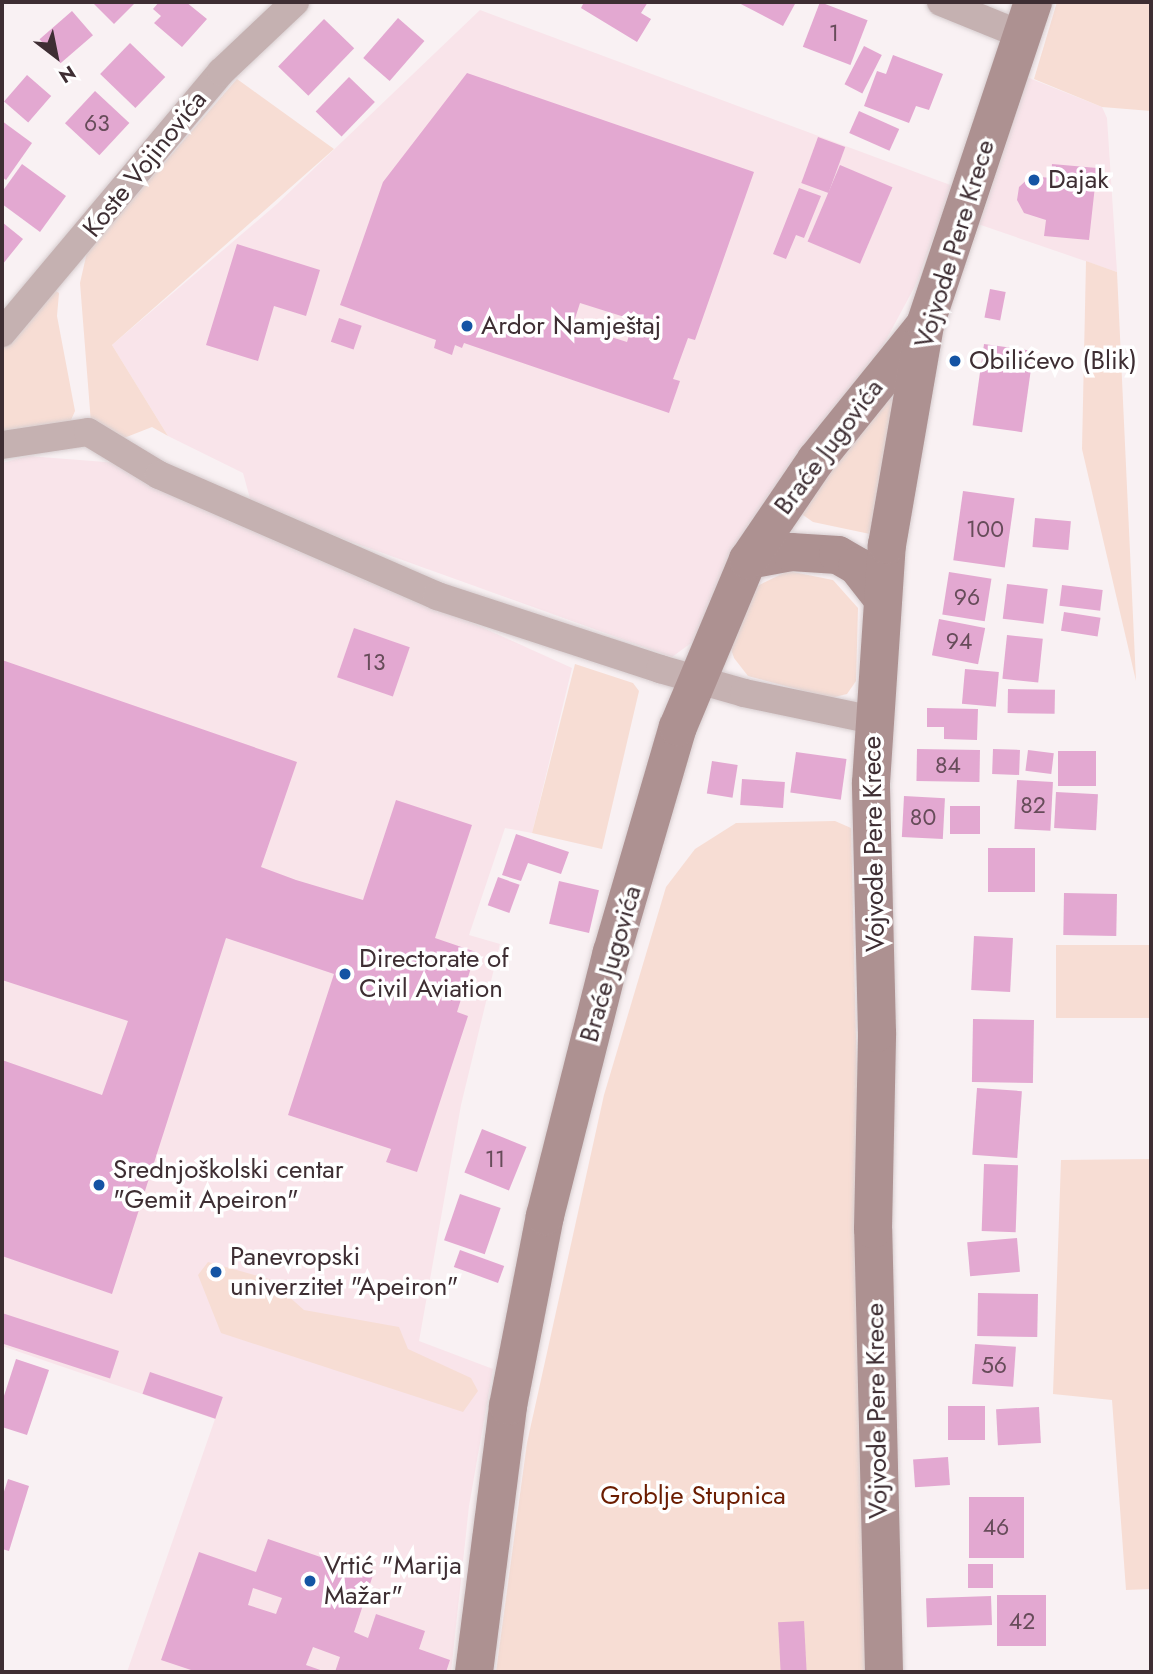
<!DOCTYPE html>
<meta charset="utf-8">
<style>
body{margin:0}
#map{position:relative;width:1153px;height:1674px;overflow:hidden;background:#f9f1f3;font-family:Jost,sans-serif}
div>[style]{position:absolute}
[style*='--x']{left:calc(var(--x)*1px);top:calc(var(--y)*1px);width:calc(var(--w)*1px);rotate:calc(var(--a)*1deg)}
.built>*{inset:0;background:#f9e4ea}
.green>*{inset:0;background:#f7ddd4;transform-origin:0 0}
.building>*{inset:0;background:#e3a8d1;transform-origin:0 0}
.roads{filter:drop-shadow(0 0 2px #d7ced0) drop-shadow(0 0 2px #d7ced0)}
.street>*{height:28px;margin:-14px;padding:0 14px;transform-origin:14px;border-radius:14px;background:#c5b1b1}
.secondary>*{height:38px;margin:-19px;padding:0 19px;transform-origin:19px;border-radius:19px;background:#ad9191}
.dots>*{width:19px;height:19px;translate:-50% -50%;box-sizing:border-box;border:4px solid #fff;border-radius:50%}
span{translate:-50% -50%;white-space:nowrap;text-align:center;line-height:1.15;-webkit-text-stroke:7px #fff;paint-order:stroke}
.number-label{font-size:23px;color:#674c5a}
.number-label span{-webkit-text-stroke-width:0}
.street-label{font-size:26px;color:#3e2e33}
.poi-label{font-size:26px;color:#3e2e33}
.left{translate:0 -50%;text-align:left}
.park-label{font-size:26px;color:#6b1c00}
.frame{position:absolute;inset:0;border:4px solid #3e2e33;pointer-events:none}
.north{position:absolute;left:21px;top:21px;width:70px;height:70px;-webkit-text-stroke:5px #fff;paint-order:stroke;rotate:148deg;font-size:19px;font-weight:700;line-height:28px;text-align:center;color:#3e2e33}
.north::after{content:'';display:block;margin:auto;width:24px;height:32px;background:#3e2e33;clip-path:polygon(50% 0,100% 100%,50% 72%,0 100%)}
</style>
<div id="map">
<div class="built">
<i style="clip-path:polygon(480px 10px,953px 186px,915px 286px,878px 355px,698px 638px,672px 657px,252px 506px,243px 473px,168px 436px,112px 345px,277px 204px)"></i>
<i style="clip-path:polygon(1024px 76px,1102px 107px,1107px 118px,1117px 272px,975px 223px)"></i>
<i style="clip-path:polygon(28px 456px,118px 463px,572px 668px,532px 833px,505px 828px,469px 935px,500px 944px,461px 1105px,419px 1341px,493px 1369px,469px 1506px,451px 1672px,127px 1672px,215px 1419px,2px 1346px,2px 463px)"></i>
</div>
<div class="green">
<i style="clip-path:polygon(1057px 2px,1151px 2px,1151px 111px,1102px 107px,1034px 79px)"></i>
<i style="clip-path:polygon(237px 79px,334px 149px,112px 345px,168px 436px,152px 427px,124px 438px,91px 423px,80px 283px,87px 252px)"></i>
<i style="clip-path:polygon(1086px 261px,1117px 272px,1136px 681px,1082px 449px)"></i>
<i style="clip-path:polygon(53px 289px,59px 293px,57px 316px,75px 411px,71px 420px,60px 424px,2px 435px,2px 348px)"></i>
<i style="clip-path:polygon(895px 392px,870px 534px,813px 522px,796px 510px)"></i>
<i style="clip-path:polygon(788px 571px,833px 580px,858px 608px,856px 681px,847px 694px,831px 698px,748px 676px,734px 658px,730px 646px,755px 587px)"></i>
<i style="clip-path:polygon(575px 664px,633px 683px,639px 691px,602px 849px,532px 833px)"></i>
<i style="clip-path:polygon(835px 821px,851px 828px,871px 1672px,496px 1672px,527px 1443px,604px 1095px,666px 887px,695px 849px,736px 823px)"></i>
<i style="left:1151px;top:945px;width:73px;height:95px;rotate:90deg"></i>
<i style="clip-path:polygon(1151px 1159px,1151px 1589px,1126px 1590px,1112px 1400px,1053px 1394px,1061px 1160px)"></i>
<i style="clip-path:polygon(208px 1262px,269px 1279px,304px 1310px,399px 1327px,408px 1349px,471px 1378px,478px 1391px,463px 1412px,221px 1333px,198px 1275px)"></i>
</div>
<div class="building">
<i style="clip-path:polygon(92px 2px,134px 2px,135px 3px,114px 24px)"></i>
<i style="clip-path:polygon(159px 2px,186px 2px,207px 19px,182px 47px,154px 23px,161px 16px,153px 9px)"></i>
<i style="clip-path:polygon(584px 2px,648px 2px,641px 13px,651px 19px,637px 42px,581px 8px)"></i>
<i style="clip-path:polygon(737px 2px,796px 2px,783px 26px)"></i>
<i style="left:820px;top:2px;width:51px;height:48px;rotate:21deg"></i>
<i style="left:72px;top:11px;width:32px;height:43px;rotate:49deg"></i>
<i style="left:398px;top:18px;width:35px;height:53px;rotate:41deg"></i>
<i style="left:324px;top:19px;width:42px;height:66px;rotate:44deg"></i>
<i style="left:130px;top:43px;width:49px;height:43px;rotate:44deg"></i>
<i style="left:864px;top:46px;width:20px;height:43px;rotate:27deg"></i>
<i style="clip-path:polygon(893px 55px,943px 74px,929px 110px,916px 106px,909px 123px,864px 106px,877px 71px,886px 74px)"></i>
<i style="clip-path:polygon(evenodd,467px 73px,754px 172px,695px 340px,688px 338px,673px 379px,680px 381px,669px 413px,464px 343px,462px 348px,455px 345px,452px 355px,434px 348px,436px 340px,340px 305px,383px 182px,467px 73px,580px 303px,634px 320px,627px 342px,573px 325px,580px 303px)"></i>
<i style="left:27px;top:75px;width:32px;height:35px;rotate:41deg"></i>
<i style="left:349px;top:77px;width:36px;height:48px;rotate:44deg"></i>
<i style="left:95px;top:91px;width:47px;height:44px;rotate:43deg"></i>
<i style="left:859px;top:111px;width:44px;height:24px;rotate:24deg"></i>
<i style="clip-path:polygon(2px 121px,32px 143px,6px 180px,2px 177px)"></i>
<i style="left:818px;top:137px;width:29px;height:49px;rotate:20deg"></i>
<i style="clip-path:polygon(22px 164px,66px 196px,40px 232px,2px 204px,2px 192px)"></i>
<i style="clip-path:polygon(1052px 164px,1097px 168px,1089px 240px,1044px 236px,1046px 220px,1024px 213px,1017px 200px,1019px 187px,1031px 176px,1051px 178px)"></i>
<i style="left:840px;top:165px;width:57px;height:83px;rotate:23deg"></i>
<i style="clip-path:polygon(799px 188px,821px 196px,804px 238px,796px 235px,786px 259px,773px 254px)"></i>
<i style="clip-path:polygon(2px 222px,23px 239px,2px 265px)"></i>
<i style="clip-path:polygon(237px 244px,320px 270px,306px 316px,274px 306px,258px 361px,206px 345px)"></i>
<i style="left:990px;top:289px;width:16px;height:29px;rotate:11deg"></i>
<i style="left:339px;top:318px;width:24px;height:25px;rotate:19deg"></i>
<i style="left:984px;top:344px;width:50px;height:82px;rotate:8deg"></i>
<i style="left:963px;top:491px;width:52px;height:70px;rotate:8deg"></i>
<i style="left:1035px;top:518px;width:36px;height:29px;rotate:5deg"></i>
<i style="left:949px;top:572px;width:43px;height:43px;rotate:9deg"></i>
<i style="left:1007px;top:584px;width:41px;height:35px;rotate:7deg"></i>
<i style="left:1062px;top:585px;width:41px;height:21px;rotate:7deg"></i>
<i style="left:1064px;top:612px;width:37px;height:19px;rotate:9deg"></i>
<i style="left:939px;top:619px;width:47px;height:37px;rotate:11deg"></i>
<i style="left:354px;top:628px;width:59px;height:52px;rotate:19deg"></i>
<i style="left:1007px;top:635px;width:36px;height:44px;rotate:6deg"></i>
<i style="clip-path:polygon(2px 660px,297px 762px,261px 867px,296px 880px,363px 900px,396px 800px,472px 825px,435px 938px,476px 952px,457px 1012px,468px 1016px,417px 1172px,386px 1162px,391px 1149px,288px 1115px,334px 974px,226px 938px,112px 1294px,2px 1256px,2px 1060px,102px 1095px,128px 1021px,2px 980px)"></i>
<i style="left:965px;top:669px;width:34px;height:35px;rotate:5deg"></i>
<i style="left:1008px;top:689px;width:47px;height:24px;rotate:1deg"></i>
<i style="clip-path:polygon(927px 708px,978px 709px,977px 740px,944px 739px,944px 727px,927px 727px)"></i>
<i style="left:917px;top:749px;width:63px;height:32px;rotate:1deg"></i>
<i style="left:993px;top:749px;width:27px;height:25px;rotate:2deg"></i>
<i style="left:1028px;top:750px;width:26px;height:21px;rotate:7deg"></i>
<i style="left:1058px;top:751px;width:38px;height:35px"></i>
<i style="left:796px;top:752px;width:51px;height:41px;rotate:8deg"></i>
<i style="left:712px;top:761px;width:26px;height:33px;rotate:9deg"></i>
<i style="left:742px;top:779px;width:43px;height:26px;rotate:4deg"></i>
<i style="left:1017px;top:780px;width:36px;height:49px;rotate:3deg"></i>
<i style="left:1056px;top:792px;width:42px;height:36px;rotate:3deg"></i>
<i style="left:904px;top:796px;width:41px;height:41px;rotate:3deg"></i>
<i style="left:950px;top:806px;width:30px;height:28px"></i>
<i style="clip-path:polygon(516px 834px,569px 852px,561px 874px,528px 863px,521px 881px,502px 875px)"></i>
<i style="left:988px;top:848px;width:47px;height:44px"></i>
<i style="left:498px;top:877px;width:23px;height:30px;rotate:20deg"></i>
<i style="left:559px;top:881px;width:41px;height:44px;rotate:13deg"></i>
<i style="left:1064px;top:893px;width:53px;height:42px;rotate:1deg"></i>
<i style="left:974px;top:936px;width:39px;height:54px;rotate:3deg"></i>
<i style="left:973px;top:1019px;width:61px;height:63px;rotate:1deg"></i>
<i style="left:977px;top:1088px;width:45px;height:67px;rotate:4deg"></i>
<i style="left:482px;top:1129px;width:48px;height:47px;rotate:22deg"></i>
<i style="left:984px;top:1164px;width:34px;height:67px;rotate:2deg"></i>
<i style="left:460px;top:1194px;width:43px;height:49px;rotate:19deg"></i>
<i style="left:1017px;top:1238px;width:34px;height:50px;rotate:85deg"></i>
<i style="left:460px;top:1250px;width:47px;height:18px;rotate:20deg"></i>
<i style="left:978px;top:1293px;width:60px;height:43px;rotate:1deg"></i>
<i style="left:2px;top:1313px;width:123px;height:29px;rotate:18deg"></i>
<i style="left:975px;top:1344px;width:41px;height:40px;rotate:4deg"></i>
<i style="clip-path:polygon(16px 1359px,49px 1370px,27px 1435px,2px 1427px,2px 1402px)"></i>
<i style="left:150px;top:1372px;width:77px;height:23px;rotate:19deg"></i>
<i style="left:948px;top:1406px;width:37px;height:34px"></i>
<i style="left:1039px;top:1407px;width:36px;height:43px;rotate:87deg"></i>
<i style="left:948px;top:1457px;width:28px;height:35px;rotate:86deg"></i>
<i style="clip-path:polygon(8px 1479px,29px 1486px,9px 1551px,2px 1549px,2px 1498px)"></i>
<i style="left:969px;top:1497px;width:55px;height:61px"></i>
<i style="clip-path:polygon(evenodd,268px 1539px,373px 1575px,354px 1632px,368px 1638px,376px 1614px,425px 1631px,419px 1649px,450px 1660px,446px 1672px,335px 1672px,340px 1657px,313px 1647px,306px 1665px,326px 1672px,197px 1672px,161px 1660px,199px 1552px,256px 1572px,268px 1539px,253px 1588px,282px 1598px,276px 1614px,248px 1605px,253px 1588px)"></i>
<i style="left:968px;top:1564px;width:25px;height:24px"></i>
<i style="left:1046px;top:1595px;width:51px;height:49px;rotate:90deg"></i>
<i style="left:991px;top:1596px;width:29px;height:65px;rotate:88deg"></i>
<i style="left:804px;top:1621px;width:51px;height:26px;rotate:87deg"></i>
</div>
<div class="roads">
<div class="street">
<i style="--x:941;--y:2;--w:87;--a:22.2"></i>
<i style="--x:2;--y:333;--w:341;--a:-50"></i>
<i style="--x:221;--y:72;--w:102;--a:-43.4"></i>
<i style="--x:2;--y:445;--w:87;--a:-8.6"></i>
<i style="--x:88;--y:432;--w:83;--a:31.2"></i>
<i style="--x:159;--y:475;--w:303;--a:23.5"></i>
<i style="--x:437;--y:596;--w:235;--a:18.1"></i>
<i style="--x:660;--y:669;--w:87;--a:15.9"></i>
<i style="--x:744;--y:693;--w:132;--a:11.8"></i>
</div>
<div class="secondary">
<i style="--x:748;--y:560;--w:44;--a:-10.5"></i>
<i style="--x:791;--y:552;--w:47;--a:3.7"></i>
<i style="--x:838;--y:555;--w:22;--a:30"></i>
<i style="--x:857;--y:566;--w:41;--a:52"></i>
<i style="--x:474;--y:1672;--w:268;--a:-82.7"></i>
<i style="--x:508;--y:1406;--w:194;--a:-79"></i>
<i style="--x:545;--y:1216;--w:272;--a:-75.8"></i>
<i style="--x:612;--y:952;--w:234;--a:-73.7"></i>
<i style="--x:678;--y:727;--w:181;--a:-67.3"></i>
<i style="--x:748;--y:560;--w:121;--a:-55.8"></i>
<i style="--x:816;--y:460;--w:172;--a:-51.1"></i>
<i style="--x:884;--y:1672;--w:443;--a:-91.4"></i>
<i style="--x:873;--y:1229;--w:196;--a:-88.8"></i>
<i style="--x:877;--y:1033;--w:250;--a:-91.4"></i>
<i style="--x:871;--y:783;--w:239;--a:-86.2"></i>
<i style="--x:887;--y:545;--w:223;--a:-80.2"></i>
<i style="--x:925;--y:325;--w:341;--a:-71.5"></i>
</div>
</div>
<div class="dots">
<i style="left:1034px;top:180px;background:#1454a4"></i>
<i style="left:467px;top:326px;background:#1454a4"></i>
<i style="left:955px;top:361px;background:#1454a4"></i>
<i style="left:345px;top:974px;background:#1454a4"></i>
<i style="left:99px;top:1185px;background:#1454a4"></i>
<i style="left:216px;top:1272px;background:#1454a4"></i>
<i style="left:310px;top:1581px;background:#1454a4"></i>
</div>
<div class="number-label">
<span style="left:834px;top:33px">1</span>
<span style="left:97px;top:123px">63</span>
<span style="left:985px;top:529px">100</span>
<span style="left:967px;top:597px">96</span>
<span style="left:959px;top:641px">94</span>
<span style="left:374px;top:662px">13</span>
<span style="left:948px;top:765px">84</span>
<span style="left:1033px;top:805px">82</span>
<span style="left:923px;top:817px">80</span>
<span style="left:495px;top:1159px">11</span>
<span style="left:994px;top:1365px">56</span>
<span style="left:996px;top:1527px">46</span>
<span style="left:1022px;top:1621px">42</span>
</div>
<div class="street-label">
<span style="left:145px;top:164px;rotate:-51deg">Koste Vojinovića</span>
<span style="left:955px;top:244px;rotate:-73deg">Vojvode Pere Krece</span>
<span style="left:829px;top:447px;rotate:-53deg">Braće Jugovića</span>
<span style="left:874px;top:844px;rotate:-91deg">Vojvode Pere Krece</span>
<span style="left:611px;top:964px;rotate:-74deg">Braće Jugovića</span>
<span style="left:877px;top:1411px;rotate:-91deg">Vojvode Pere Krece</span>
</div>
<div class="poi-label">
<span class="left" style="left:1048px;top:180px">Dajak</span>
<span class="left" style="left:481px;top:326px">Ardor Namještaj</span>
<span class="left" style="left:969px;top:361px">Obilićevo (Blik)</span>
<span class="left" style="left:359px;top:974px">Directorate of<br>Civil Aviation</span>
<span class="left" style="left:113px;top:1185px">Srednjoškolski centar<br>"Gemit Apeiron"</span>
<span class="left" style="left:230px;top:1272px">Panevropski<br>univerzitet "Apeiron"</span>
<span class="left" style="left:324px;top:1581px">Vrtić "Marija<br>Mažar"</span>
</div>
<div class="park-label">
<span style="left:693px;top:1496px">Groblje Stupnica</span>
</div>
<div class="frame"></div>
<div class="north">N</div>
</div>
